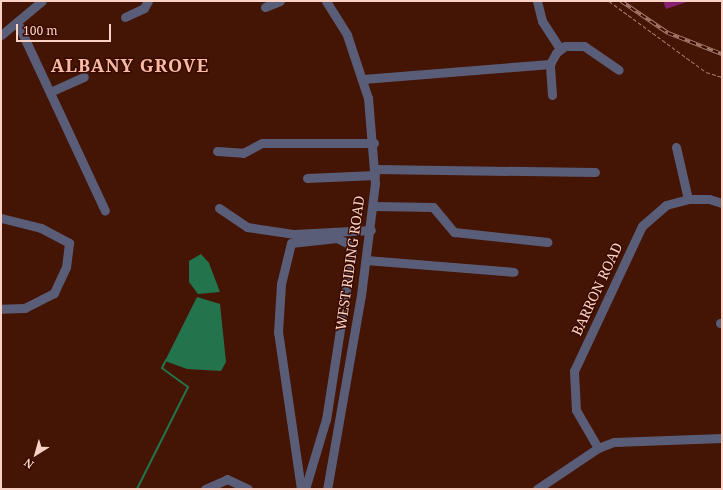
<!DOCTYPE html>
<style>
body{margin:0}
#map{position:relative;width:723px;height:490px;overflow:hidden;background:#441505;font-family:"Noto Serif",serif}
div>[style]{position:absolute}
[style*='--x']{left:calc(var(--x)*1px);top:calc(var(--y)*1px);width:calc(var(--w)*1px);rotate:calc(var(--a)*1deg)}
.water>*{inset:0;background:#23734d}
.stream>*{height:2px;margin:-1px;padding:0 1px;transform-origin:1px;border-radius:1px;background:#23734d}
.building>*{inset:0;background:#881f71}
.path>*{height:1px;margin-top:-0.5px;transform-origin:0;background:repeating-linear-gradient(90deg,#a57a6c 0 4px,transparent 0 6px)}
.minor>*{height:9px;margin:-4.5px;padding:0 4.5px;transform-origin:4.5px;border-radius:4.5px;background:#5a5d78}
.rail>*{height:3.5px;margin-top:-1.75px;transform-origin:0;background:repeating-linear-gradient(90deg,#390a00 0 6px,#a4786a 0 12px);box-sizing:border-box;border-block:1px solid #a4786a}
span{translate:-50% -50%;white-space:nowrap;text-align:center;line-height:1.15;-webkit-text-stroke:3px #390a00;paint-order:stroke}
.street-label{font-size:14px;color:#fbd3c6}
.district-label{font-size:18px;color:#f7baa5;font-weight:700;letter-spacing:1px}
.frame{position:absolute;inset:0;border:2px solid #fbd3c6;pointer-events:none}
.north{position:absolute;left:16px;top:434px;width:40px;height:40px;-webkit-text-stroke:3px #390a00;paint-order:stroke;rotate:217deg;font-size:11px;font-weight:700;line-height:16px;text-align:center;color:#fbd3c6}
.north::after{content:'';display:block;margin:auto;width:14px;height:18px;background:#fbd3c6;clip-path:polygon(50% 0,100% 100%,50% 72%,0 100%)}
.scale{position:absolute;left:16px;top:24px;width:95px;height:18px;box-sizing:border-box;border:2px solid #fbd3c6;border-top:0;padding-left:5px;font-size:12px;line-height:14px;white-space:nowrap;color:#fbd3c6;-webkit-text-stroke:3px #390a00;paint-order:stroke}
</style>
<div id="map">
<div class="water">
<i style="clip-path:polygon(201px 254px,209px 263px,220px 292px,198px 294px,189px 282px,189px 261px)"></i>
<i style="clip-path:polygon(197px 297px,220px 304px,226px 362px,221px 371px,187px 369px,165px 361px)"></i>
</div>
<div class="stream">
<i style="--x:137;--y:489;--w:114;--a:-63.4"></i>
<i style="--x:188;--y:387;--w:32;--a:-144"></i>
<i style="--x:162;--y:368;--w:9;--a:-63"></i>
</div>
<div class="building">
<i style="clip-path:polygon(663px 1px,687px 1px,687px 2px,666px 9px)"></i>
</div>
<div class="path">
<i style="--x:609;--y:1;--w:120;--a:36.2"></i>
<i style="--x:706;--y:72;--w:17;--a:17"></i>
</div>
<div class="minor">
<i style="--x:326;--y:1;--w:40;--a:58"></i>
<i style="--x:347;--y:35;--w:66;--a:71.6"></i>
<i style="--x:368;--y:98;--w:85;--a:85.3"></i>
<i style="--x:375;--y:183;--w:113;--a:97.1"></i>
<i style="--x:361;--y:295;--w:197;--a:99.9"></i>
<i style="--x:537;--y:1;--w:21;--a:76"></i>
<i style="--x:542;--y:21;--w:33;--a:57"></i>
<i style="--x:265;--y:7;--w:16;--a:-22"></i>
<i style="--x:125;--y:17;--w:21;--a:-25"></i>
<i style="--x:144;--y:8;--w:8;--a:-60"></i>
<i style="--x:17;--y:22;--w:208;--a:65"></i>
<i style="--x:1;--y:35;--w:53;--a:-39.7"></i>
<i style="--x:363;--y:79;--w:188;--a:-4.6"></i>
<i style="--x:50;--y:92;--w:37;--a:-24"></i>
<i style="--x:552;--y:95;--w:31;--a:-94"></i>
<i style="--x:550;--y:64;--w:13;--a:-61"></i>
<i style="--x:556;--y:53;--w:11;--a:-38"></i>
<i style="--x:565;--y:46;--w:19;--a:0"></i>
<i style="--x:584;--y:46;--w:42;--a:34.4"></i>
<i style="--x:676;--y:147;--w:53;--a:77"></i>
<i style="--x:217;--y:151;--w:26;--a:4"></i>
<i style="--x:243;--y:153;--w:21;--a:-28"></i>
<i style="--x:262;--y:143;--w:112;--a:0"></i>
<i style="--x:375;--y:169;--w:220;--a:0.8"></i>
<i style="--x:307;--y:178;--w:68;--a:-2.5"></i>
<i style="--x:374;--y:206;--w:59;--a:1"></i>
<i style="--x:433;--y:207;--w:33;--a:50"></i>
<i style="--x:454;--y:232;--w:94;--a:6.1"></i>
<i style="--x:219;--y:208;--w:34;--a:34"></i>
<i style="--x:247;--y:227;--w:48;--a:8.5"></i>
<i style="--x:294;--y:234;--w:77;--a:-3"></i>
<i style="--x:1;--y:218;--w:41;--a:14"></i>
<i style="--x:41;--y:228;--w:32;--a:28"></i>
<i style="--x:69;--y:243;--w:24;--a:97"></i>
<i style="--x:66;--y:267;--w:29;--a:115"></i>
<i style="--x:54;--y:293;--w:33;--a:153"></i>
<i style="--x:25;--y:308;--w:24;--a:178"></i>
<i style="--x:366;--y:260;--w:148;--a:4.6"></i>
<i style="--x:720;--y:323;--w:2;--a:0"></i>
<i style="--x:598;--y:448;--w:44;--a:-120.1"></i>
<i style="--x:576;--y:410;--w:39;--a:-93"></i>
<i style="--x:574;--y:371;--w:160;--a:-64.9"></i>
<i style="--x:642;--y:226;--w:32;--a:-41"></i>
<i style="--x:666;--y:205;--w:23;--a:-15"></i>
<i style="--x:688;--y:199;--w:21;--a:0"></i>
<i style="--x:709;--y:199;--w:14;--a:17"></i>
<i style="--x:205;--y:489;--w:24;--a:-24"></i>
<i style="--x:227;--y:479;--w:23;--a:25"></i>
<i style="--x:301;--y:489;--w:159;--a:-98.3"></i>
<i style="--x:278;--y:332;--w:48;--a:-86.4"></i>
<i style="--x:281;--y:284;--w:42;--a:-76.3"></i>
<i style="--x:291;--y:243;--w:46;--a:-6.2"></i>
<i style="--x:337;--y:238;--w:13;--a:27"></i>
<i style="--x:349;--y:244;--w:9;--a:69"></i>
<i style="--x:352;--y:252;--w:169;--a:98.8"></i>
<i style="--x:326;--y:419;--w:73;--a:106.7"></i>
<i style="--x:537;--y:489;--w:73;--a:-33.9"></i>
<i style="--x:598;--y:448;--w:17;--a:-21"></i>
<i style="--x:614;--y:442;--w:108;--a:-2.1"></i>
</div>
<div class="rail">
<i style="--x:621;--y:1;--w:57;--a:34.2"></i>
<i style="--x:668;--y:33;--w:58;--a:21.3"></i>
</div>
<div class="street-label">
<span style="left:350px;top:263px;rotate:-82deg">WEST RIDING ROAD</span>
<span style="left:597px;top:289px;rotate:-65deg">BARRON ROAD</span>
</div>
<div class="district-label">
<span style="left:130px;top:65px">ALBANY GROVE</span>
</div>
<div class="frame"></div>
<div class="north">N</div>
<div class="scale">100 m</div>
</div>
